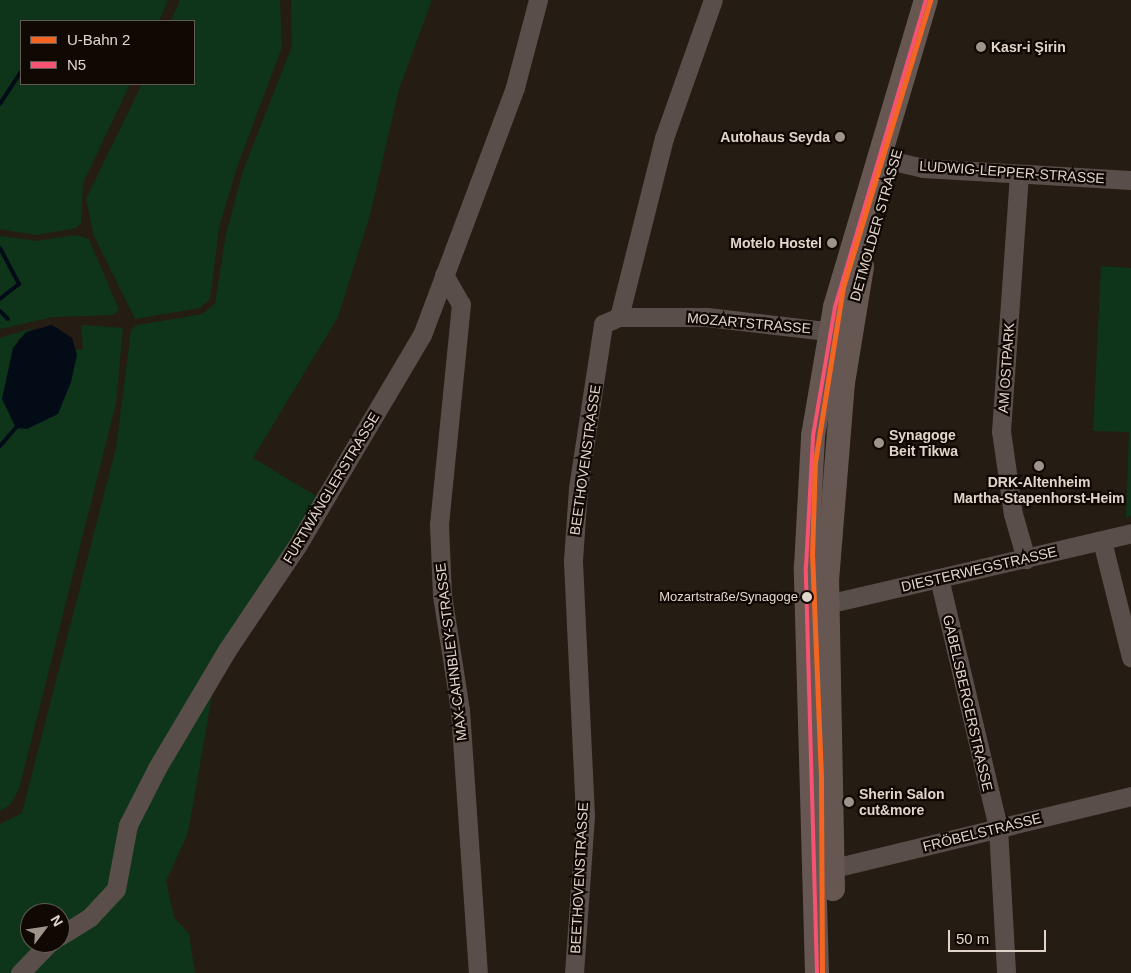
<!DOCTYPE html>
<meta charset="utf-8">
<style>
body{margin:0}
#map{position:relative;width:1131px;height:973px;overflow:hidden;background:#251c13;font-family:Arial,sans-serif}
div>[style]{position:absolute}
[style*='--x']{left:calc(var(--x)*1px);top:calc(var(--y)*1px);width:calc(var(--w)*1px);rotate:calc(var(--a)*1deg)}
.green>*{inset:0;background:#0e351a}
.water>*{inset:0;background:#030b17}
.stream>*{height:4px;margin:-2px;padding:0 2px;transform-origin:2px;border-radius:2px;background:#030b17}
.minor>*{height:19px;margin:-9.5px;padding:0 9.5px;transform-origin:9.5px;border-radius:9.5px;background:#5a4e4a}
.major>*{height:24px;margin:-12px;padding:0 12px;transform-origin:12px;border-radius:12px;background:#665752}
.bus-1>*{height:4px;margin:-2px;padding:0 2px;transform-origin:2px;border-radius:2px;background:#f65372}
.metro-1>*{height:5px;margin:-2.5px;padding:0 2.5px;transform-origin:2.5px;border-radius:2.5px;background:#f26522}
.dots>*{width:14px;height:14px;translate:-50% -50%;box-sizing:border-box;border:2px solid #0f0803;border-radius:50%}
span{translate:-50% -50%;white-space:nowrap;text-align:center;line-height:1.15;-webkit-text-stroke:4.5px #0f0803;paint-order:stroke}
.bus-label{font-size:13px;color:#e1d5cb}
.right{translate:-100% -50%;text-align:right}
.poi-label{font-size:14px;color:#e1d5cb;font-weight:700}
.left{translate:0 -50%;text-align:left}
.street-label{font-size:14px;color:#e1d5cb}
.legend{position:absolute;left:20px;top:20px;width:175px;height:65px;box-sizing:border-box;background:#0f0803;border:1px solid #635a53;margin:0;padding:6px 9px;list-style:none;font-size:15px;color:#e1d5cb}
.legend li{display:flex;align-items:center;gap:10px;height:25px}
.legend b{width:25px;border:1px solid #635a53}
.north{position:absolute;left:20px;top:903px;width:50px;height:50px;box-sizing:border-box;background:#0f0803;border:1px solid #635a53;border-radius:50%;rotate:59deg;font-size:14px;font-weight:700;line-height:20px;text-align:center;color:#e1d5cb}
.north::after{content:'';display:block;margin:auto;width:18px;height:22px;background:#9f948b;clip-path:polygon(50% 0,100% 100%,50% 72%,0 100%)}
.scale{position:absolute;left:948px;top:930px;width:98px;height:22px;box-sizing:border-box;border:2px solid #e1d5cb;border-top:0;padding-left:6px;font-size:15px;line-height:18px;white-space:nowrap;color:#e1d5cb;-webkit-text-stroke:4px #0f0803;paint-order:stroke}
</style>
<div id="map">
<div class="green">
<i style="clip-path:polygon(0 0,168px 0,159px 21px,21px 21px,21px 84px,130px 84px,83px 183px,81px 223px,77px 228px,36px 235px,0 229px)"></i>
<i style="clip-path:polygon(180px 0,280px 0,282px 47px,236px 170px,219px 228px,210px 299px,200px 308px,135px 319px,94px 236px,86px 199px,142px 84px,194px 84px,194px 21px,171px 21px)"></i>
<i style="clip-path:polygon(evenodd,291px 0,432px 0,399px 89px,370px 215px,338px 317px,253px 458px,321px 499px,215px 678px,188px 833px,166px 881px,174px 917px,189px 934px,195px 973px,0 973px,0 824px,22px 813px,116px 448px,131px 330px,137px 325px,203px 314px,215px 303px,226px 234px,243px 171px,292px 46px,291px 0,30px 913px,60px 913px,60px 943px,30px 943px,30px 913px)"></i>
<i style="clip-path:polygon(76px 235px,89px 239px,119px 310px,113px 315px,53px 317px,0 329px,0 236px,37px 241px)"></i>
<i style="clip-path:polygon(1101px 266px,1131px 268px,1131px 516px,1126px 518px,1129px 432px,1093px 431px)"></i>
<i style="clip-path:polygon(81px 325px,123px 328px,116px 403px,19px 789px,11px 804px,0 811px,0 338px,33px 328px,17px 341px,71px 382px,75px 350px,83px 349px)"></i>
</div>
<div class="water">
<i style="clip-path:polygon(52px 325px,72px 338px,77px 355px,71px 382px,58px 414px,27px 429px,16px 428px,2px 399px,13px 348px,26px 332px)"></i>
</div>
<div class="stream">
<i style="--x:0;--y:104;--w:38;--a:-57"></i>
<i style="--x:0;--y:248;--w:41;--a:62.2"></i>
<i style="--x:19;--y:284;--w:24;--a:142"></i>
<i style="--x:0;--y:311;--w:11;--a:45"></i>
<i style="--x:0;--y:446;--w:28;--a:-49"></i>
</div>
<div class="minor">
<i style="--x:893;--y:161;--w:31;--a:13"></i>
<i style="--x:923;--y:168;--w:208;--a:3.3"></i>
<i style="--x:1019;--y:174;--w:258;--a:94"></i>
<i style="--x:1001;--y:431;--w:84;--a:81.8"></i>
<i style="--x:1013;--y:514;--w:47;--a:73.9"></i>
<i style="--x:444;--y:275;--w:34;--a:60"></i>
<i style="--x:461;--y:304;--w:221;--a:95.7"></i>
<i style="--x:439;--y:524;--w:71;--a:87.6"></i>
<i style="--x:442;--y:595;--w:116;--a:81.1"></i>
<i style="--x:460;--y:710;--w:264;--a:86.1"></i>
<i style="--x:619;--y:317;--w:88;--a:0"></i>
<i style="--x:707;--y:317;--w:138;--a:6.7"></i>
<i style="--x:1102;--y:541;--w:120;--a:76"></i>
<i style="--x:939;--y:578;--w:257;--a:76.7"></i>
<i style="--x:998;--y:828;--w:145;--a:86.8"></i>
<i style="--x:827;--y:604;--w:312;--a:-13.1"></i>
<i style="--x:834;--y:868;--w:306;--a:-13.6"></i>
<i style="--x:60;--y:936;--w:36;--a:-32"></i>
<i style="--x:90;--y:917;--w:38;--a:-47"></i>
<i style="--x:116;--y:889;--w:65;--a:-79.4"></i>
<i style="--x:128;--y:825;--w:64;--a:-63"></i>
<i style="--x:157;--y:768;--w:137;--a:-59.3"></i>
<i style="--x:227;--y:650;--w:125;--a:-56.1"></i>
<i style="--x:297;--y:546;--w:245;--a:-59.4"></i>
<i style="--x:422;--y:335;--w:265;--a:-69.4"></i>
<i style="--x:515;--y:87;--w:90;--a:-75.2"></i>
<i style="--x:20;--y:973;--w:42;--a:-46"></i>
<i style="--x:574;--y:973;--w:157;--a:-86"></i>
<i style="--x:585;--y:816;--w:256;--a:-92.7"></i>
<i style="--x:573;--y:560;--w:72;--a:-86"></i>
<i style="--x:578;--y:488;--w:166;--a:-81.3"></i>
<i style="--x:603;--y:324;--w:17;--a:-24"></i>
<i style="--x:619;--y:317;--w:185;--a:-75.9"></i>
<i style="--x:664;--y:138;--w:146;--a:-70.5"></i>
</div>
<div class="major">
<i style="--x:833;--y:889;--w:308;--a:-91.1"></i>
<i style="--x:827;--y:581;--w:199;--a:-85.4"></i>
<i style="--x:843;--y:383;--w:118;--a:-80.7"></i>
<i style="--x:817;--y:973;--w:406;--a:-91.6"></i>
<i style="--x:806;--y:567;--w:131;--a:-86.9"></i>
<i style="--x:813;--y:436;--w:131;--a:-80.3"></i>
<i style="--x:835;--y:307;--w:320;--a:-73.5"></i>
</div>
<div class="bus-1">
<i style="--x:817;--y:973;--w:406;--a:-91.6"></i>
<i style="--x:806;--y:567;--w:131;--a:-86.9"></i>
<i style="--x:813;--y:436;--w:131;--a:-80.3"></i>
<i style="--x:835;--y:307;--w:320;--a:-73.5"></i>
</div>
<div class="metro-1">
<i style="--x:822;--y:973;--w:196;--a:-90.3"></i>
<i style="--x:821;--y:777;--w:222;--a:-92.3"></i>
<i style="--x:812;--y:555;--w:93;--a:-88.2"></i>
<i style="--x:815;--y:462;--w:177;--a:-80.9"></i>
<i style="--x:843;--y:287;--w:300;--a:-73.1"></i>
</div>
<div class="dots">
<i style="left:981px;top:47px;background:#9f948b"></i>
<i style="left:840px;top:137px;background:#9f948b"></i>
<i style="left:832px;top:243px;background:#9f948b"></i>
<i style="left:879px;top:443px;background:#9f948b"></i>
<i style="left:1039px;top:466px;background:#9f948b"></i>
<i style="left:807px;top:597px;background:#e1d5cb"></i>
<i style="left:849px;top:802px;background:#9f948b"></i>
</div>
<div class="bus-label">
<span class="right" style="left:798px;top:597px">Mozartstraße/Synagoge</span>
</div>
<div class="poi-label">
<span class="left" style="left:991px;top:47px">Kasr-i Şirin</span>
<span class="right" style="left:830px;top:137px">Autohaus Seyda</span>
<span class="right" style="left:822px;top:243px">Motelo Hostel</span>
<span class="left" style="left:889px;top:443px">Synagoge<br>Beit Tikwa</span>
<span style="left:1039px;top:490px">DRK-Altenheim<br>Martha-Stapenhorst-Heim</span>
<span class="left" style="left:859px;top:802px">Sherin Salon<br>cut&amp;more</span>
</div>
<div class="street-label">
<span style="left:1012px;top:172px;rotate:4deg">LUDWIG-LEPPER-STRASSE</span>
<span style="left:876px;top:225px;rotate:-74deg">DETMOLDER STRASSE</span>
<span style="left:749px;top:323px;rotate:5deg">MOZARTSTRASSE</span>
<span style="left:1006px;top:368px;rotate:-86deg">AM OSTPARK</span>
<span style="left:585px;top:460px;rotate:-82deg">BEETHOVENSTRASSE</span>
<span style="left:331px;top:488px;rotate:-59deg">FURTWÄNGLERSTRASSE</span>
<span style="left:979px;top:569px;rotate:-13deg">DIESTERWEGSTRASSE</span>
<span style="left:451px;top:652px;rotate:-97deg">MAX-CAHNBLEY-STRASSE</span>
<span style="left:968px;top:703px;rotate:77deg">GABELSBERGERSTRASSE</span>
<span style="left:982px;top:832px;rotate:-14deg">FRÖBELSTRASSE</span>
<span style="left:579px;top:878px;rotate:-87deg">BEETHOVENSTRASSE</span>
</div>
<ul class="legend">
<li><b style="height:6px;background:#f26522"></b>U-Bahn 2</li>
<li><b style="height:6px;background:#f65372"></b>N5</li>
</ul>
<div class="north">N</div>
<div class="scale">50 m</div>
</div>
